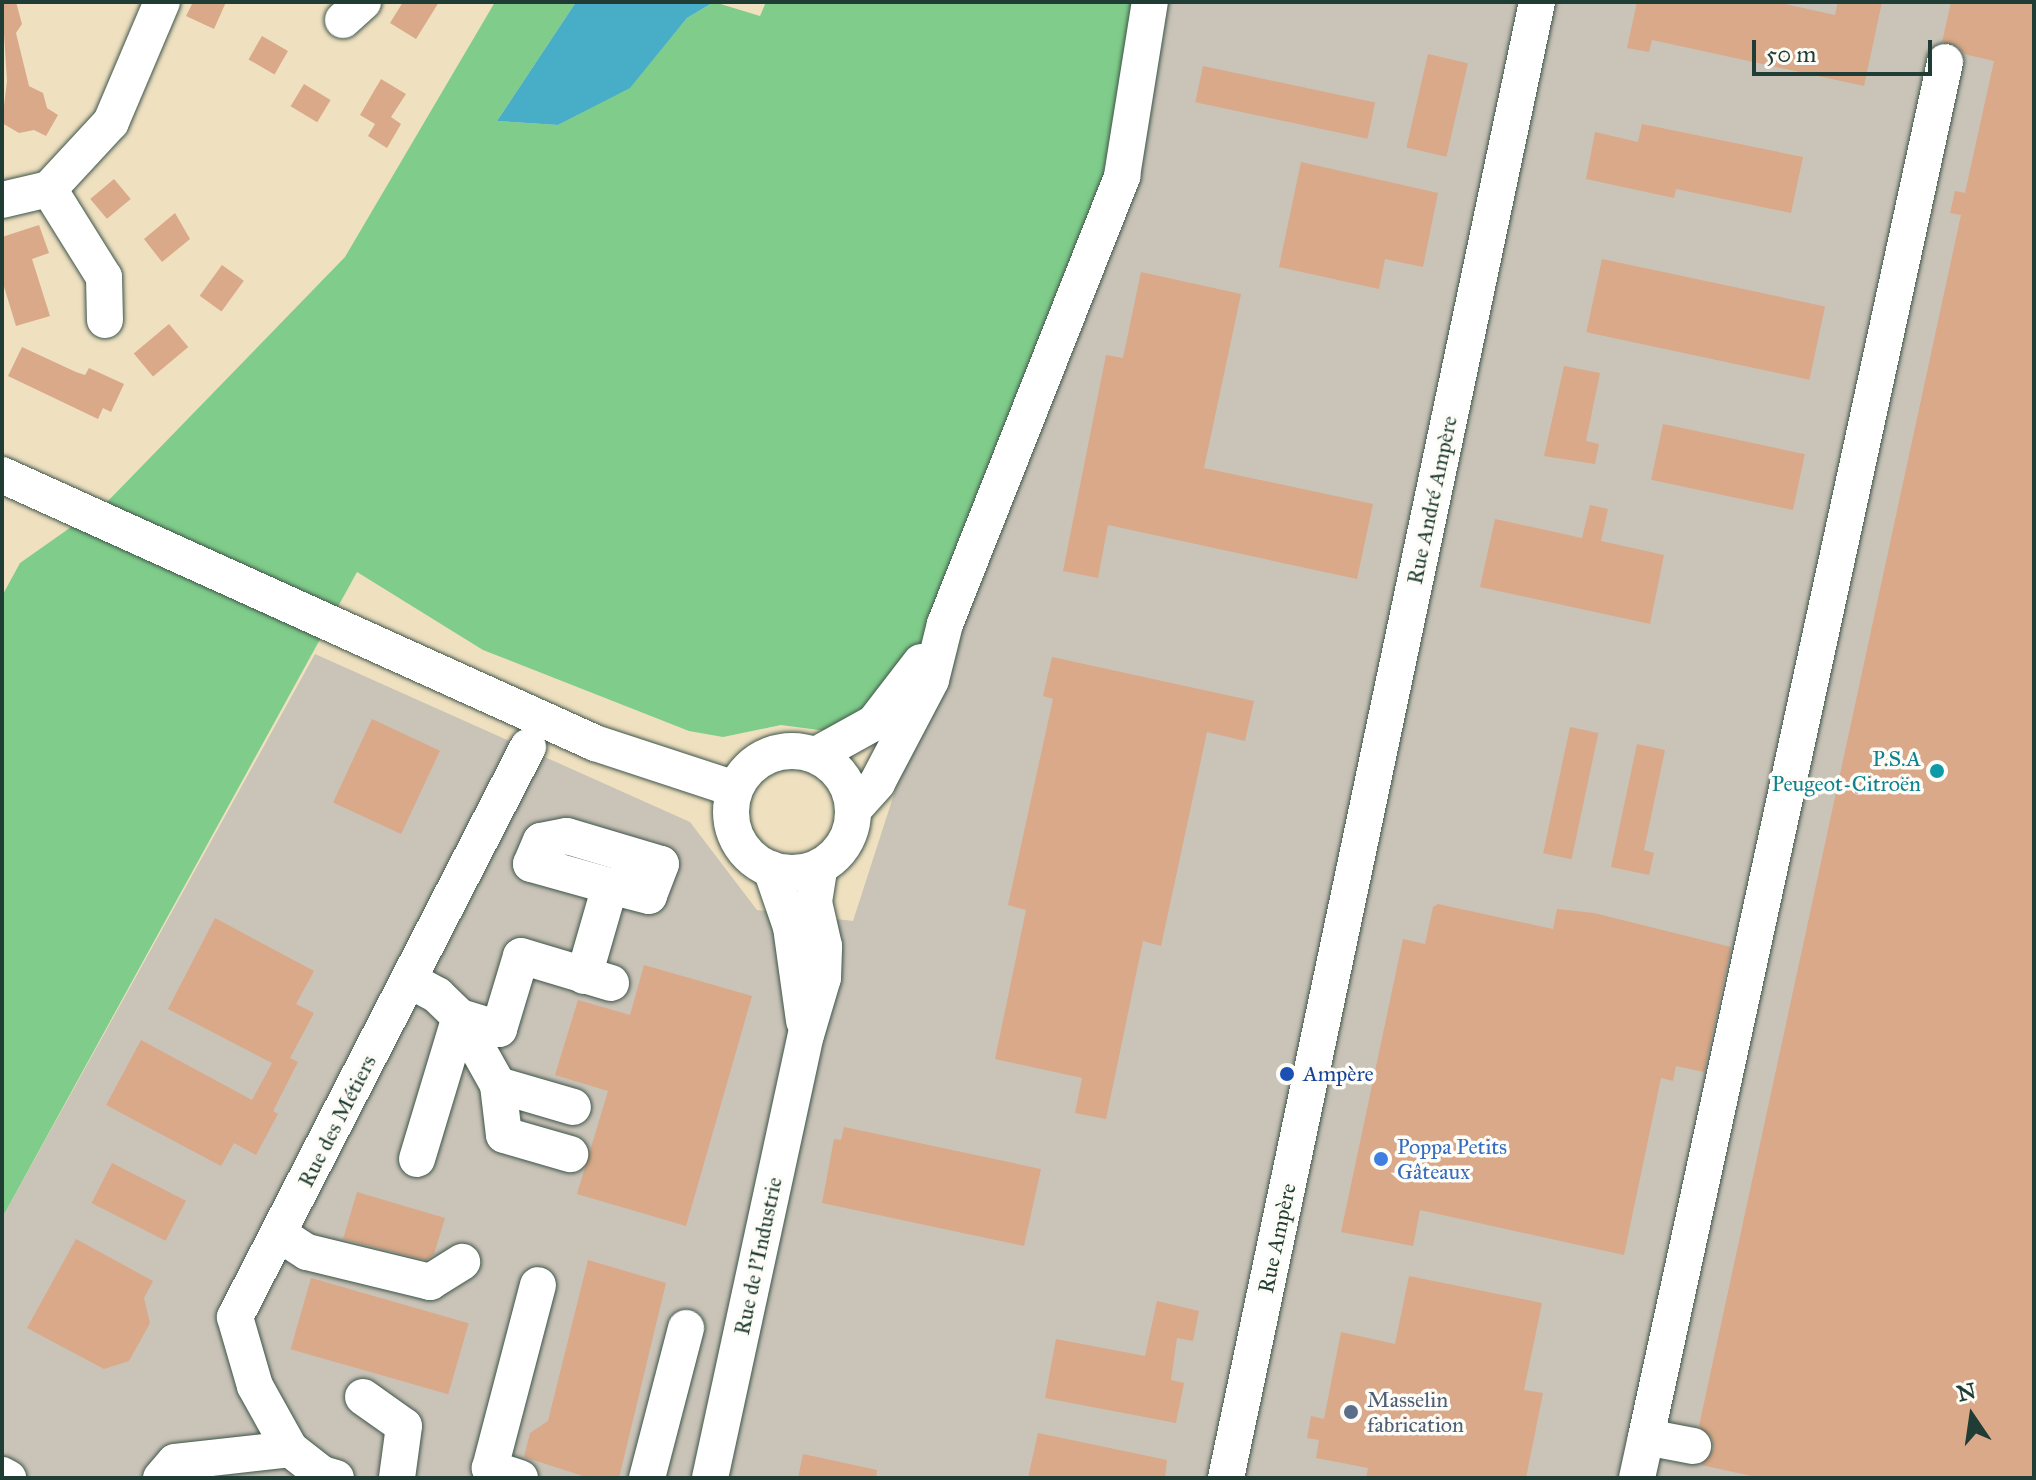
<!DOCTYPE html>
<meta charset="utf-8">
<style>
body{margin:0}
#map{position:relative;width:2036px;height:1480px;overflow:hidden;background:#efe0c0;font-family:"IM FELL Great Primer",serif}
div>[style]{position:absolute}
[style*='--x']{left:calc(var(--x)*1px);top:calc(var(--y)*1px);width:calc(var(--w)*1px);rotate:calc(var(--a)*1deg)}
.industrial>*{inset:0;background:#cac3b8}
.green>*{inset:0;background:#80cd8b}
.water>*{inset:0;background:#48aec7}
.building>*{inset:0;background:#d9a989;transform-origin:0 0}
.roads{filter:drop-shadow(0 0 2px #3e5549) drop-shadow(0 0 2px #3e5549)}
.minor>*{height:36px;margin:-18px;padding:0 18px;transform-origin:18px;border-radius:18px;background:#fff}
.minor>.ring{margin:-18px;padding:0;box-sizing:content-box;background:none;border:36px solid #fff;border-radius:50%}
.dots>*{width:22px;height:22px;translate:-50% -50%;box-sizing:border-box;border:4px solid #fdfcf7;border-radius:50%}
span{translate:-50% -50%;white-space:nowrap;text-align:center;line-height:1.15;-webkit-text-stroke:7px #fdfcf7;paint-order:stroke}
.street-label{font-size:22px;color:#1f3d34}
.culture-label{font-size:22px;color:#0d838f}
.right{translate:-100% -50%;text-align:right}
.transit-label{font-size:22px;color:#164399}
.left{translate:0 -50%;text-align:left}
.shop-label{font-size:22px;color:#366cbe}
.service-label{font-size:22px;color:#4e5e75}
.frame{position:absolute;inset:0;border:4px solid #1f3d34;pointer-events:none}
.north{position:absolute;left:1932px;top:1376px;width:80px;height:80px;-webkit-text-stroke:6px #fdfcf7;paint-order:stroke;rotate:347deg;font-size:22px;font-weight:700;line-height:32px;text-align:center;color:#1f3d34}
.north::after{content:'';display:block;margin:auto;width:28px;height:36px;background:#1f3d34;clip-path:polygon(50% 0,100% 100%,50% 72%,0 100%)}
.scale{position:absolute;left:1752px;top:40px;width:180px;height:36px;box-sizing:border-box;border:4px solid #1f3d34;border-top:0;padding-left:10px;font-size:24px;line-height:28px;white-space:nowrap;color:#1f3d34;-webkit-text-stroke:6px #fdfcf7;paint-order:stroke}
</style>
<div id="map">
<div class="industrial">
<i style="clip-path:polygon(1150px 2px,2034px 2px,2034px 1478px,2px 1478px,2px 1218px,315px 654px,690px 822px,757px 910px,853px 921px)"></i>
</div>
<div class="green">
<i style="clip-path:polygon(495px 2px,576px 2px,497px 121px,558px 125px,630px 87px,687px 18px,714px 2px,760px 16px,766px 2px,1150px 2px,1122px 176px,947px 627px,855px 719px,827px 731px,781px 725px,723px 737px,689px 731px,483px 650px,357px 572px,2px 1218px,2px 596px,20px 563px,108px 501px,345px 257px)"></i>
</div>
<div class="water">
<i style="clip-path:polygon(576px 2px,714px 2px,687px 18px,630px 88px,558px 125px,497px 121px)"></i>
</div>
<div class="building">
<i style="clip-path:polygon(2px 2px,16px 2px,22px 24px,16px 33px,29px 86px,43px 93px,47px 108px,58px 115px,46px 136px,34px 130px,19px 133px,2px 123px,7px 81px)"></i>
<i style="clip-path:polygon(193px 2px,226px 2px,214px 29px,186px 16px)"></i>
<i style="clip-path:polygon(403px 2px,439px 2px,416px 39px,390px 23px)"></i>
<i style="clip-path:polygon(1637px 2px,1776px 2px,1835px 15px,1838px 2px,1882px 2px,1864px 86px,1652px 40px,1649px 52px,1627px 48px)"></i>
<i style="clip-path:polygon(1951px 2px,2034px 2px,2034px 1478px,1761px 1478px,1701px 1465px,1714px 1449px,1712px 1438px,1699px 1426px,1961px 215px,1950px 213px,1955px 191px,1965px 193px,1994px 61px,1964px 54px,1958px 46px,1942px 42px)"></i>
<i style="left:262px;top:36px;width:30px;height:27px;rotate:30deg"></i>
<i style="left:1428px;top:54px;width:41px;height:96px;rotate:13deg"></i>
<i style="left:1203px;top:66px;width:176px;height:37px;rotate:12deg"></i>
<i style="clip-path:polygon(381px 79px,406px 94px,391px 117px,401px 124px,387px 148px,368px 136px,375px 124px,360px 115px)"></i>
<i style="left:304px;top:84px;width:31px;height:26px;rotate:31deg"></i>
<i style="clip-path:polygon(1642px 124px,1803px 157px,1791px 213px,1676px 189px,1674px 198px,1586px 179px,1595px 132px,1638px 142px)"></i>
<i style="clip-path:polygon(1301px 162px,1438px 193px,1423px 267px,1385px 259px,1379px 289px,1279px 267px)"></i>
<i style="left:114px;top:179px;width:26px;height:31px;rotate:50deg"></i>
<i style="clip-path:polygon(175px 213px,190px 239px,162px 262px,144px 239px)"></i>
<i style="clip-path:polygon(39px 225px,49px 253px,32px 259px,50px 316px,16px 326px,2px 280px,2px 237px)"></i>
<i style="left:1602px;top:259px;width:228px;height:75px;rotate:12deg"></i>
<i style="left:222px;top:265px;width:27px;height:38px;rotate:36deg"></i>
<i style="clip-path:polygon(1141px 272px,1241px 294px,1204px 468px,1373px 504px,1357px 579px,1108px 525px,1098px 578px,1063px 571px,1106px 355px,1123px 358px)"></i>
<i style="left:169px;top:324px;width:30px;height:46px;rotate:50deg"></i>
<i style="clip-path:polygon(22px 347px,76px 372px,85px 375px,89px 368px,124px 384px,111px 412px,103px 408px,98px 419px,8px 376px)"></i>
<i style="clip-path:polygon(1564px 366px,1600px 373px,1586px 441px,1599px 444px,1595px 464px,1544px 456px)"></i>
<i style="left:1663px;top:424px;width:145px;height:57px;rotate:12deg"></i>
<i style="clip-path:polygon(1590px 505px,1608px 509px,1601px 541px,1664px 555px,1650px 624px,1480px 587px,1495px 519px,1582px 538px)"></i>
<i style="clip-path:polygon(1052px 657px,1254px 701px,1245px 741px,1207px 732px,1161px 946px,1143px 941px,1106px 1119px,1075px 1113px,1082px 1078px,995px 1059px,1026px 910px,1008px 905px,1053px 699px,1043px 696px)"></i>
<i style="left:372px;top:719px;width:75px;height:92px;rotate:25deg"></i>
<i style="left:1570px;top:727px;width:29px;height:129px;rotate:12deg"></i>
<i style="clip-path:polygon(1637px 744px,1665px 750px,1644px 850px,1654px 853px,1649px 875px,1611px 867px)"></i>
<i style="clip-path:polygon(1438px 904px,1553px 929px,1557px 909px,1594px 913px,1731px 947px,1704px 1072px,1676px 1066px,1673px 1081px,1661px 1078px,1624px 1255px,1420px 1210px,1413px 1246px,1341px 1232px,1403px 939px,1425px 944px,1433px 907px)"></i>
<i style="clip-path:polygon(215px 918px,314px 971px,296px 1004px,314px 1013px,290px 1058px,298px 1062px,273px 1111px,278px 1114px,256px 1155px,234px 1143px,221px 1166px,106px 1105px,141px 1040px,252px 1100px,272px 1063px,168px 1009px)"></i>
<i style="clip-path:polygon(644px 965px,752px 996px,686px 1226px,577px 1194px,608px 1091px,555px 1075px,578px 1000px,630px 1015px)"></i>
<i style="clip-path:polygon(844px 1127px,1041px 1169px,1024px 1246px,822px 1203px,834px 1139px,841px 1140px)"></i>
<i style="left:112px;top:1163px;width:83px;height:45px;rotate:27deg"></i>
<i style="clip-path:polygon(357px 1192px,445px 1218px,434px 1254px,426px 1260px,343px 1239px)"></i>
<i style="clip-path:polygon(76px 1239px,153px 1281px,144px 1298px,150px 1323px,129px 1361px,104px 1369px,27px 1328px)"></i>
<i style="clip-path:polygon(588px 1260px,666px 1283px,619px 1478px,589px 1478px,524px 1457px,530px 1433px,548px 1421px)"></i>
<i style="clip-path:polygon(1409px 1276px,1542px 1303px,1524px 1390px,1543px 1393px,1526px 1478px,1366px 1478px,1368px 1468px,1316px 1458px,1319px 1440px,1307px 1438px,1311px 1416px,1324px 1419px,1341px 1332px,1395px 1344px)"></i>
<i style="left:311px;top:1278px;width:164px;height:74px;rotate:16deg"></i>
<i style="clip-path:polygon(1157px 1301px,1199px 1311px,1193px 1341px,1177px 1338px,1171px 1380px,1184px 1383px,1176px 1423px,1045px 1398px,1056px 1339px,1145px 1356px)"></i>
<i style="clip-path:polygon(1038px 1433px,1167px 1460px,1165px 1478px,1028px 1478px)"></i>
<i style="clip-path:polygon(803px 1454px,877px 1470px,876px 1478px,798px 1478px)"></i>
</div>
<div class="roads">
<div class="minor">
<i style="--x:343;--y:20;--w:27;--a:-42"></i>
<i style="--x:49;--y:189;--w:104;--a:58"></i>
<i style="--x:104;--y:277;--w:43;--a:88.7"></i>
<i style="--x:2;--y:200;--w:48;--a:-13.2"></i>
<i style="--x:49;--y:189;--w:91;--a:-47.2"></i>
<i style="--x:111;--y:122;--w:130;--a:-67"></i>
<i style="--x:2;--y:475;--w:651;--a:24.32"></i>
<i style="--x:595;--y:743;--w:147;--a:18.2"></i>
<i class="ring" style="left:731px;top:751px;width:86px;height:86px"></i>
<i style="--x:816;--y:755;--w:66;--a:-28.9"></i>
<i style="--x:874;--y:723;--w:77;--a:-52.4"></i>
<i style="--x:853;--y:810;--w:36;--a:-48"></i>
<i style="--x:877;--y:783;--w:116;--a:-62.3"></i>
<i style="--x:931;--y:680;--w:58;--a:-76"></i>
<i style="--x:945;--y:624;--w:482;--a:-68.4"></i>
<i style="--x:1122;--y:176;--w:176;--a:-80.9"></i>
<i style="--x:771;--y:869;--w:61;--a:71"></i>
<i style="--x:791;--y:927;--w:95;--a:82.1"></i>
<i style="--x:584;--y:976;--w:94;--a:-73.9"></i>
<i style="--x:610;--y:886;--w:82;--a:-164.4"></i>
<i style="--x:531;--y:864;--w:25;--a:-67"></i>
<i style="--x:541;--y:841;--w:26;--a:-11"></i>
<i style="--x:567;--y:836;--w:98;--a:16.6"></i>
<i style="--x:661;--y:864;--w:34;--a:111"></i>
<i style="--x:649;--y:896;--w:40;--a:-165.6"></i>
<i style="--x:409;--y:980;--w:32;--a:28"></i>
<i style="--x:437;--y:995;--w:32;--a:44"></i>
<i style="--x:460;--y:1017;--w:78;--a:60.8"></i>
<i style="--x:498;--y:1085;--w:78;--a:16.3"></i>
<i style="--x:498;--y:1085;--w:50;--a:83.2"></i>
<i style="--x:504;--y:1135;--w:69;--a:16.1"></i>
<i style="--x:417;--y:1159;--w:148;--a:-73.2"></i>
<i style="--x:460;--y:1017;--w:41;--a:17.1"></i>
<i style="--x:499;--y:1029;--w:76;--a:-73.2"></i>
<i style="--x:521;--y:956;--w:94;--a:16.7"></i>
<i style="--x:279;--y:1234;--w:33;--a:33"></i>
<i style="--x:307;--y:1252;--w:127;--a:13.7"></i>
<i style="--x:430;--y:1282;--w:38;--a:-32"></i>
<i style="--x:363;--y:1397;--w:50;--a:35.3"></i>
<i style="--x:404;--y:1426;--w:52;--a:97.7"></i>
<i style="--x:1646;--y:1437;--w:1407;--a:-77.73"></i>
<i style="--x:2;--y:1475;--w:7;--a:27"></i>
<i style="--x:161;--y:1478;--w:21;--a:-49"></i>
<i style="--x:175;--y:1462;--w:116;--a:-6.4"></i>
<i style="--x:336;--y:1478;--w:15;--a:-164"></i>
<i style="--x:322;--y:1474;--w:41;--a:-142"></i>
<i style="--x:290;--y:1449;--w:72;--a:-119.1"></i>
<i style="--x:255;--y:1386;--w:72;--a:-106.2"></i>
<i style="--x:235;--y:1317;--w:641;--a:-62.8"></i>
<i style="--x:520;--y:1478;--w:32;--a:-162"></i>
<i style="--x:490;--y:1468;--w:189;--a:-75.3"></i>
<i style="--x:647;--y:1478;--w:155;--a:-75.4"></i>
<i style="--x:710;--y:1478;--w:453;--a:-77.8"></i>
<i style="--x:806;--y:1035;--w:59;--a:-73.4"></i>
<i style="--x:823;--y:978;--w:32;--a:-88"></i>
<i style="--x:824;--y:946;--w:45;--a:-102.8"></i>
<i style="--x:814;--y:902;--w:36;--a:-81"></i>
<i style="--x:1226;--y:1478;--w:1508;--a:-78.1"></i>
<i style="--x:1637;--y:1478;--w:42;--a:-77.6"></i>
<i style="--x:1646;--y:1437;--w:48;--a:10.8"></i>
</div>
</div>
<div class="dots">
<i style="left:1937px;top:771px;background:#0f9aa8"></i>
<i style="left:1287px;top:1074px;background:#1a4fb4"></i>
<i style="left:1381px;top:1159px;background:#3f7fe0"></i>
<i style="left:1351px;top:1412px;background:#5c6f8a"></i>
</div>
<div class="street-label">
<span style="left:1432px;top:500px;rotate:-78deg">Rue André Ampère</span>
<span style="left:337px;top:1121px;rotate:-63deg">Rue des Métiers</span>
<span style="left:1277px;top:1238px;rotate:-78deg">Rue Ampère</span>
<span style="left:758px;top:1256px;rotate:-78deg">Rue de l'Industrie</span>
</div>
<div class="culture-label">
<span class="right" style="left:1921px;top:771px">P.S.A<br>Peugeot-Citroën</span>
</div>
<div class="transit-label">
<span class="left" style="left:1303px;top:1074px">Ampère</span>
</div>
<div class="shop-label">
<span class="left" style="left:1397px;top:1159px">Poppa Petits<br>Gâteaux</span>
</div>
<div class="service-label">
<span class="left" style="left:1367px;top:1412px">Masselin<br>fabrication</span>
</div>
<div class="frame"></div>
<div class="north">N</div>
<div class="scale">50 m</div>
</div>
